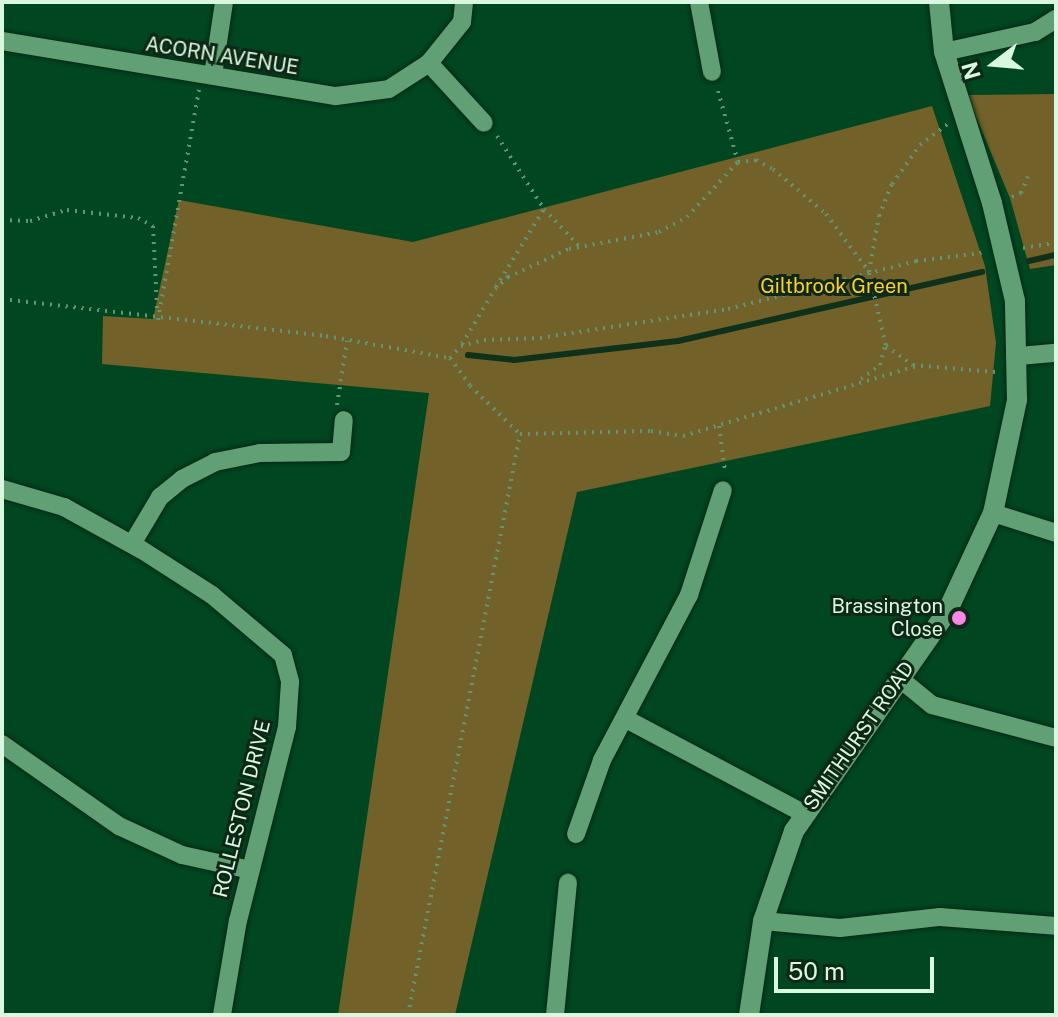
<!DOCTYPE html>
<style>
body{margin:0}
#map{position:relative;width:1058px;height:1017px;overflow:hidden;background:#004721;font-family:"Public Sans",sans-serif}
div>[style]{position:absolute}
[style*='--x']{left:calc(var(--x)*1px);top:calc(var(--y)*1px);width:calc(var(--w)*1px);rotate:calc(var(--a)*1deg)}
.green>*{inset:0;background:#726128}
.stream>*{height:6px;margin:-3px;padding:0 3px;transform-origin:3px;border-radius:3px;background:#0f301b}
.path>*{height:4px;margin-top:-2px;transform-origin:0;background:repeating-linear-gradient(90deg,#609676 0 2px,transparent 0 8px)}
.roads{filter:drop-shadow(0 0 2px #072814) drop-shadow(0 0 2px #072814)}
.street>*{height:18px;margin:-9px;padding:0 9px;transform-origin:9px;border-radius:9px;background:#619f74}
.secondary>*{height:20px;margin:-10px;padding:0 10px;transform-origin:10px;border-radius:10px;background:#619f74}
.dots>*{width:22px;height:22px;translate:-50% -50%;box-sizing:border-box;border:4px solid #0e2716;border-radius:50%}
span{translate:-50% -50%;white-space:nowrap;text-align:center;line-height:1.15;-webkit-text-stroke:6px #0e2716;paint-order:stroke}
.street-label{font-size:20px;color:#d8f8e0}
.park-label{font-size:20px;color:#facf29}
.poi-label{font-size:20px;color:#d8f8e0}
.right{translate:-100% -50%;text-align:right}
.frame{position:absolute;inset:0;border:4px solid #d8f8e0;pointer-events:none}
.north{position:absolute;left:954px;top:24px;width:80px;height:80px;-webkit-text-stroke:6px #0e2716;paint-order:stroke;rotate:254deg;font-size:22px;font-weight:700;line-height:32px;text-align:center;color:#d8f8e0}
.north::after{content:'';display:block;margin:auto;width:28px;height:36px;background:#d8f8e0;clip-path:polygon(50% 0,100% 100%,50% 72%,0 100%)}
.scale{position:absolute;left:774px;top:957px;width:160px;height:36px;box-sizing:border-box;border:4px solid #d8f8e0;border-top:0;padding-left:10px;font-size:24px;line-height:28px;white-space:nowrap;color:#d8f8e0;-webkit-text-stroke:6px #0e2716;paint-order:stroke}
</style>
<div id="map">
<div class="green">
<i style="clip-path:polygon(1056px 94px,1056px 265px,1030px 269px,1010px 198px,967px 95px)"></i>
<i style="clip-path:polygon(932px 106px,985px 266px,996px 343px,990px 406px,577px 492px,455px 1015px,338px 1015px,429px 393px,102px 364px,103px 316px,153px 319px,179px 200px,413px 242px)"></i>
</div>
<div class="stream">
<i style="--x:1029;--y:261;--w:28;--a:-13"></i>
<i style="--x:468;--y:355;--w:46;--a:6.2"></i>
<i style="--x:514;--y:360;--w:165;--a:-6.6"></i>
<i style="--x:678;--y:341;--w:312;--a:-12.8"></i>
</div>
<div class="path">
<i style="--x:718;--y:91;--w:74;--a:74.3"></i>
<i style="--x:497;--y:136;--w:87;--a:57.2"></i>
<i style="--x:1012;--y:197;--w:10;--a:-24"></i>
<i style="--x:1021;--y:193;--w:23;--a:-67"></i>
<i style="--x:2;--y:220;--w:28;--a:2"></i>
<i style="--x:30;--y:221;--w:39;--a:-17"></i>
<i style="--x:67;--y:210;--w:71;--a:6.4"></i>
<i style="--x:138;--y:218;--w:17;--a:28"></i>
<i style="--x:153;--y:226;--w:83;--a:87.2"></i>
<i style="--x:1023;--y:248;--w:33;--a:-9"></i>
<i style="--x:869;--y:273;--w:75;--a:76.9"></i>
<i style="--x:886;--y:346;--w:33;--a:35"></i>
<i style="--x:913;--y:365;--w:83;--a:4.8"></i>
<i style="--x:496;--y:287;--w:92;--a:-58.4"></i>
<i style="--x:544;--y:209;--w:51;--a:46.6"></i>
<i style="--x:2;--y:299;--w:326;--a:6.5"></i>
<i style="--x:326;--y:336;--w:126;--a:10.1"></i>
<i style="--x:450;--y:358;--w:16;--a:-47"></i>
<i style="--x:461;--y:346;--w:24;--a:-15"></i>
<i style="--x:484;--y:340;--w:56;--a:-2"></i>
<i style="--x:540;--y:338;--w:190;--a:-8.8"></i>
<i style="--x:728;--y:309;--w:194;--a:-14.3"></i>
<i style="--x:916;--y:261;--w:66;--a:-6.9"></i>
<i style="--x:158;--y:320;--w:234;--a:-79.9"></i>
<i style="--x:462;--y:344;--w:64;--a:-59"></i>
<i style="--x:495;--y:289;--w:18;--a:-43"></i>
<i style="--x:508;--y:277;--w:67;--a:-24.7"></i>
<i style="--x:569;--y:249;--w:92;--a:-10.7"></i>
<i style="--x:659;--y:232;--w:32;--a:-28"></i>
<i style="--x:687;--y:217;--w:75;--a:-47.2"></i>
<i style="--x:738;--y:162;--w:18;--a:-6"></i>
<i style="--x:756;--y:160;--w:19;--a:28"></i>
<i style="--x:773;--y:169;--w:70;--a:40.3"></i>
<i style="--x:826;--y:214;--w:72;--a:53.4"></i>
<i style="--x:869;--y:272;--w:57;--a:-79.9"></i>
<i style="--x:879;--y:216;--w:35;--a:-68"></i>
<i style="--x:892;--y:184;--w:48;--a:-54.3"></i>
<i style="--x:920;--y:145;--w:35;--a:-37"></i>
<i style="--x:450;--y:358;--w:34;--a:54"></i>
<i style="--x:470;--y:386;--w:69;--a:43.8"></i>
<i style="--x:861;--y:379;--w:24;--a:-36"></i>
<i style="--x:880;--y:365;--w:20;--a:-75"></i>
<i style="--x:337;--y:405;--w:65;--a:-81.1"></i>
<i style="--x:719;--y:426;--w:45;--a:82.4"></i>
<i style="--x:408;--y:1015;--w:592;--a:-79.09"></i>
<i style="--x:520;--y:434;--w:131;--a:-1.3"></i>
<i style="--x:651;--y:431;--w:32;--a:9"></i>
<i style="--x:683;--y:436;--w:246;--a:-16.7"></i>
</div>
<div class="roads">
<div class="street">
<i style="--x:699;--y:2;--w:71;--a:79.5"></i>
<i style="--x:2;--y:41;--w:338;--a:9.4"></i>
<i style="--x:336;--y:96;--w:53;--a:-7.5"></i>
<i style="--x:389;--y:89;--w:48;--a:-33"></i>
<i style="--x:429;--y:63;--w:53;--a:-51.2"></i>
<i style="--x:462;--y:22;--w:20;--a:-84"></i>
<i style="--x:944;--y:52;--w:93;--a:-12.4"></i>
<i style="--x:1035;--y:32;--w:25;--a:-32"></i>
<i style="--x:429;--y:63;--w:81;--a:47.5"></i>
<i style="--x:213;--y:75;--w:74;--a:-81.4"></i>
<i style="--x:1019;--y:356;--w:37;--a:-5"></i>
<i style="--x:2;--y:489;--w:65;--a:16.2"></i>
<i style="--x:64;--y:507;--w:89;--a:28.9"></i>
<i style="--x:142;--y:550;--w:83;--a:32.7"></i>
<i style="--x:212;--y:595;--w:93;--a:40.2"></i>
<i style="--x:283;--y:655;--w:28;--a:75"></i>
<i style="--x:290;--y:682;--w:45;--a:93.8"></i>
<i style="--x:287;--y:727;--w:199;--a:104.2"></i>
<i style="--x:238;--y:920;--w:96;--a:99.6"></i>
<i style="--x:993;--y:513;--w:66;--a:17.6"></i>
<i style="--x:132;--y:544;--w:55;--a:-59.2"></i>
<i style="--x:160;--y:497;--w:28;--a:-39"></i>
<i style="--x:182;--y:479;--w:37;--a:-27"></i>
<i style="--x:215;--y:462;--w:46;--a:-11.3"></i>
<i style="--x:260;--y:453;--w:81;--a:-0.7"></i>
<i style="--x:341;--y:452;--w:32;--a:-85"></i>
<i style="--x:899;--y:678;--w:43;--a:39.3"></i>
<i style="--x:932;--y:705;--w:128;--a:14.9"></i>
<i style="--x:626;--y:719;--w:203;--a:28"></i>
<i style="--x:2;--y:744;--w:143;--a:35"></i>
<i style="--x:119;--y:826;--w:69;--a:24.7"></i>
<i style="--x:182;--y:855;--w:70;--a:12.4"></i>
<i style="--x:576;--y:834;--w:78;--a:-70.6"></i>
<i style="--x:602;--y:760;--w:187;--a:-62.2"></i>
<i style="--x:689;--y:595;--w:110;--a:-72.1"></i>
<i style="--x:763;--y:921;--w:77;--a:5.2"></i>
<i style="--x:840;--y:928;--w:101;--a:-6.3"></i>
<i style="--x:940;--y:917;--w:116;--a:4.4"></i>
<i style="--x:555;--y:1015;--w:133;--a:-84.4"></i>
</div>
<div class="secondary">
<i style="--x:749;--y:1015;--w:95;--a:-81.5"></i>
<i style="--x:763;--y:921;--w:95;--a:-71"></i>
<i style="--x:794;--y:831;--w:267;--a:-55.1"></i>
<i style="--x:947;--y:612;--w:109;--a:-65.1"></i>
<i style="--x:993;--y:513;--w:116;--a:-78"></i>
<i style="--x:1017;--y:400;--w:99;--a:-91.2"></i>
<i style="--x:1015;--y:301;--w:101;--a:-103.2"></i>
<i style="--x:992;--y:203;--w:158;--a:-107.6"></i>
<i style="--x:944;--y:52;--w:50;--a:-95.7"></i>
</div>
</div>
<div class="dots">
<i style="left:959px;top:618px;background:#f987e8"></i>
</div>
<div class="street-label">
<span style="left:222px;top:56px;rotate:9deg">ACORN AVENUE</span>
<span style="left:859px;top:736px;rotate:-55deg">SMITHURST ROAD</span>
<span style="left:242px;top:809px;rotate:-76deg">ROLLESTON DRIVE</span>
</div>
<div class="park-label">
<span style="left:834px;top:286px">Giltbrook Green</span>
</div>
<div class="poi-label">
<span class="right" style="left:943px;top:618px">Brassington<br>Close</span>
</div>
<div class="frame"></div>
<div class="north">N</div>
<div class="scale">50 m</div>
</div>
